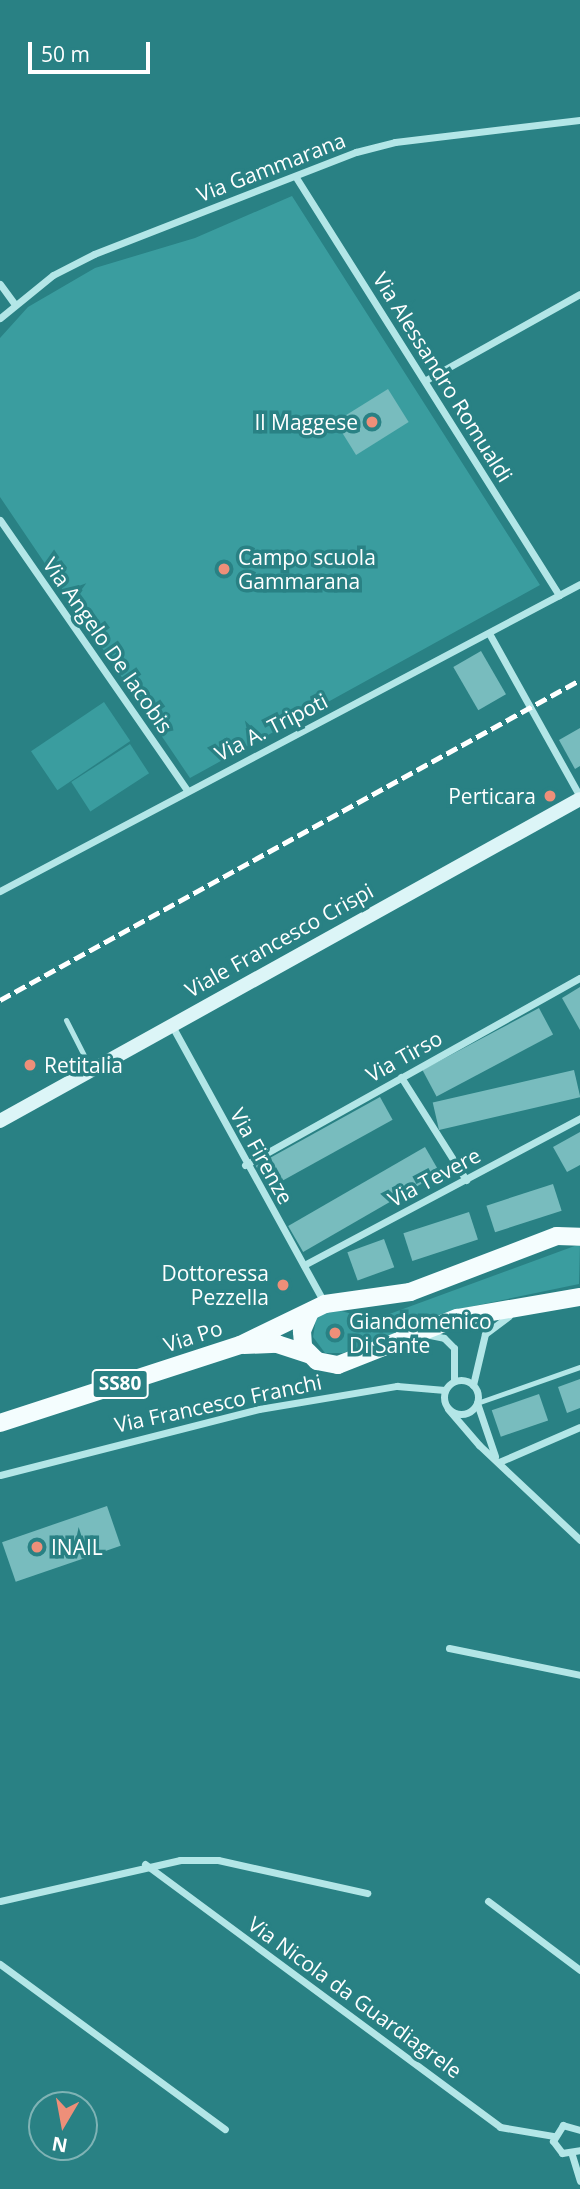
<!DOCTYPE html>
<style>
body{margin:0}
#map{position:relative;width:580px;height:2189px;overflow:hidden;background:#298184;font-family:"Open Sans",sans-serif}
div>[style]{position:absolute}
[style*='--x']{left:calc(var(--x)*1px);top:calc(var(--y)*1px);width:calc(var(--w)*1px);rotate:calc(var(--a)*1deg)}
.green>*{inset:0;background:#3a9d9f;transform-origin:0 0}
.building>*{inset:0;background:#78bcbe;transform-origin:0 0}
.lane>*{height:5px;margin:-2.5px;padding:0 2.5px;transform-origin:2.5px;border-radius:2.5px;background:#b3e6e7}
.street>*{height:7px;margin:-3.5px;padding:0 3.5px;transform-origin:3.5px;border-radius:3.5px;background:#b3e6e7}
.street>.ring{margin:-3.5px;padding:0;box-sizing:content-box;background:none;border:7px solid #b3e6e7;border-radius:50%}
.secondary>*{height:14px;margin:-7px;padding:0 7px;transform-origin:7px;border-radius:7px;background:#dcf5f7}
.primary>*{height:18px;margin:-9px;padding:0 9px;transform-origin:9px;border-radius:9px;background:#f4fdfe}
.rail>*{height:5px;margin-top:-2.5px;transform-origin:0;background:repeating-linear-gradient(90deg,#fff 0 12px,transparent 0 17px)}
.dots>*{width:19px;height:19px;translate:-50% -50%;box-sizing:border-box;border:4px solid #298184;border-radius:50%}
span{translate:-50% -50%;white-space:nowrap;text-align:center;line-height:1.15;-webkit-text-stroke:7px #298184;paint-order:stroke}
.shield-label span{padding:2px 5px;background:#298184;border:2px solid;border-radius:5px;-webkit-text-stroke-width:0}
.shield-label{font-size:19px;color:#fff;font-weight:700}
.street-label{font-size:21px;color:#fff}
.poi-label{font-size:21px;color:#fff}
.right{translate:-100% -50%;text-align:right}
.left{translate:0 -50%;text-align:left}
.north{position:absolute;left:28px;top:2091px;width:70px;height:70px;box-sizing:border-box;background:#298184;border:2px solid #7fb3b5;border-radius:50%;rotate:190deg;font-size:19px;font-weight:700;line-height:28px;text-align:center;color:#fff}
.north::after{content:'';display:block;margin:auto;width:24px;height:32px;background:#ee8f79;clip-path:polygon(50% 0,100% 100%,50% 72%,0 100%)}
.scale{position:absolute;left:28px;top:42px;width:122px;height:32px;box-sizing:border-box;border:4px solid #fff;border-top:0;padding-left:9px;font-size:21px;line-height:24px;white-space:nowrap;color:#fff;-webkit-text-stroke:5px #298184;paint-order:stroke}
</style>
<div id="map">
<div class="green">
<i style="clip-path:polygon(292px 196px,540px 585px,190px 778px,0 497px,0 338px,28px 307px,95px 268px,195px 238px)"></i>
<i style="left:104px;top:702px;width:47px;height:88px;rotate:56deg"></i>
<i style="left:130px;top:744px;width:35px;height:70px;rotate:57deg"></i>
<i style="clip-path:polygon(580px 1244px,579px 1284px,469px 1307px,343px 1353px,325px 1353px,313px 1337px,316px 1319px,323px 1313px,338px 1310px,373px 1320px)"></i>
</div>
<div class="building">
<i style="left:388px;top:389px;width:39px;height:62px;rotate:58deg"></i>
<i style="left:481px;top:651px;width:50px;height:32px;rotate:60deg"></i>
<i style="clip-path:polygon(580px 728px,580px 766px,575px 769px,559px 740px)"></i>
<i style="clip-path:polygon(580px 987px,580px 1030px,562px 998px)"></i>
<i style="left:539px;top:1008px;width:30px;height:132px;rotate:62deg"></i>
<i style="left:574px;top:1070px;width:28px;height:145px;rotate:77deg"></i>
<i style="left:380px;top:1097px;width:26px;height:142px;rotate:61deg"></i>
<i style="clip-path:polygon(580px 1132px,580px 1165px,567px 1172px,553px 1147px)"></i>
<i style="left:425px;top:1147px;width:30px;height:158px;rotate:60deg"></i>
<i style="left:553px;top:1184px;width:28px;height:70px;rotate:72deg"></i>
<i style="left:469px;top:1212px;width:29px;height:69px;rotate:72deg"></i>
<i style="left:384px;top:1239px;width:30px;height:39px;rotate:70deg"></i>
<i style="clip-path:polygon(580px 1379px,580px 1408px,567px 1413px,558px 1387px)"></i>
<i style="left:539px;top:1394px;width:28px;height:50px;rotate:71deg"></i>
<i style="left:107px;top:1506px;width:42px;height:111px;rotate:71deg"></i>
</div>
<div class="lane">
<i style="--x:66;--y:1020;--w:55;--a:63"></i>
<i style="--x:477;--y:1403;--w:109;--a:-19.3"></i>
</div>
<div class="street">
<i style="--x:297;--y:179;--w:492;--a:57.8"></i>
<i style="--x:0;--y:284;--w:24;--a:54"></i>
<i style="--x:0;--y:318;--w:68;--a:-39.1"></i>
<i style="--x:53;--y:275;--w:46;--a:-27.1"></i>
<i style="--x:94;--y:254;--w:281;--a:-21.3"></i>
<i style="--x:356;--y:152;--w:40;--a:-14.4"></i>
<i style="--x:395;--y:142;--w:186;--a:-6.8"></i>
<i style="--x:426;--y:380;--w:176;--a:-29.2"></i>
<i style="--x:0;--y:520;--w:328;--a:55.3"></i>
<i style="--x:490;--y:635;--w:185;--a:60.9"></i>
<i style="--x:0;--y:891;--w:656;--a:-27.89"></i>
<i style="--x:171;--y:1024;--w:317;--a:61.2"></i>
<i style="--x:401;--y:1077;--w:122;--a:57.7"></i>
<i style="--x:245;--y:1165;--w:384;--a:-29.2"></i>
<i style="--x:304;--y:1265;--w:313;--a:-28"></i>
<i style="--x:430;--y:1335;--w:14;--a:12"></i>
<i style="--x:444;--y:1338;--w:14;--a:45"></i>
<i style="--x:454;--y:1348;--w:33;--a:90"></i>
<i class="ring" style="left:444px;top:1380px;width:27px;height:27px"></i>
<i style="--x:473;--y:1385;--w:52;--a:-76.8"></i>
<i style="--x:485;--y:1334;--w:30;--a:-37"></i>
<i style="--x:477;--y:1403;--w:56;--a:71.2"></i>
<i style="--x:448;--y:1409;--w:48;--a:49.3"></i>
<i style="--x:479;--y:1445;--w:139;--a:43.2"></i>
<i style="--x:499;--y:1462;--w:88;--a:-23.4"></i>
<i style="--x:0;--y:1475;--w:267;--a:-14.3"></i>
<i style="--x:259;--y:1409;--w:140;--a:-9.5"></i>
<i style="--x:397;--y:1386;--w:48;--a:4.8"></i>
<i style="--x:449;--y:1648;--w:134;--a:11.6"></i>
<i style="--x:145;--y:1864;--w:442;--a:36.5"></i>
<i style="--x:500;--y:2127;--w:55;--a:9.5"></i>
<i style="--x:0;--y:1901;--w:185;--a:-12.8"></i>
<i style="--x:180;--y:1860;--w:38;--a:0"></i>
<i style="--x:218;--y:1860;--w:153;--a:12.5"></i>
<i style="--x:488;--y:1901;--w:115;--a:36.9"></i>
<i style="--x:0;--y:1964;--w:279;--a:36.3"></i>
<i style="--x:580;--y:2130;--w:18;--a:-164"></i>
<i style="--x:563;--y:2125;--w:19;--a:122"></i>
<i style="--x:553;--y:2141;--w:15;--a:53"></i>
<i style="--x:562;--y:2153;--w:18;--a:-9"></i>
<i style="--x:572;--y:2155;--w:27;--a:73"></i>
</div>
<div class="secondary">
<i style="--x:0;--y:1121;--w:663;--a:-29.04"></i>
</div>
<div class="primary">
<i style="--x:310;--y:1312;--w:21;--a:113"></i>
<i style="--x:302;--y:1331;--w:16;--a:86"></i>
<i style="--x:303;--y:1347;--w:20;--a:45"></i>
<i style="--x:317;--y:1361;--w:21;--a:11"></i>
<i style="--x:338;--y:1365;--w:128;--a:-21.6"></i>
<i style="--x:457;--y:1318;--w:125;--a:-9.7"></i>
<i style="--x:244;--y:1345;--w:33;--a:-2"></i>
<i style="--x:277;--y:1344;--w:33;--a:18"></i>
<i style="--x:0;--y:1423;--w:252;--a:-18"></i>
<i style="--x:240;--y:1345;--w:94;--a:-25.8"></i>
<i style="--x:325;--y:1304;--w:86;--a:-8"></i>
<i style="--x:410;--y:1292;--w:157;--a:-20.9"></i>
<i style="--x:557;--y:1236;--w:23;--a:2"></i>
</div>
<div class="rail">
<i style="--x:0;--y:1000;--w:662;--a:-28.89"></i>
</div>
<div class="dots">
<i style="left:372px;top:422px;background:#ee8f79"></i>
<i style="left:224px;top:569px;background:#ee8f79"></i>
<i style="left:550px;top:796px;background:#ee8f79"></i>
<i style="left:30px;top:1065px;background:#ee8f79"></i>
<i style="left:283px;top:1285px;background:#ee8f79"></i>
<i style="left:335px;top:1333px;background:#ee8f79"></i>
<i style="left:37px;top:1547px;background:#ee8f79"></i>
</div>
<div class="shield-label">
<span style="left:120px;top:1384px">SS80</span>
</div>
<div class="street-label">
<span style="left:271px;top:167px;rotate:-21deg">Via Gammarana</span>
<span style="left:443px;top:377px;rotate:58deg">Via Alessandro Romualdi</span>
<span style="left:108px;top:645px;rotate:55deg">Via Angelo De Iacobis</span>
<span style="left:271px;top:727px;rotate:-27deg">Via A. Tripoti</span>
<span style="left:279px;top:940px;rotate:-29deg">Viale Francesco Crispi</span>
<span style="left:404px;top:1056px;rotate:-29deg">Via Tirso</span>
<span style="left:262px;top:1156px;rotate:61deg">Via Firenze</span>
<span style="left:434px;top:1177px;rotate:-28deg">Via Tevere</span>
<span style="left:193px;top:1336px;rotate:-18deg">Via Po</span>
<span style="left:218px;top:1403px;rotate:-12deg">Via Francesco Franchi</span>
<span style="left:355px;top:1997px;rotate:36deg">Via Nicola da Guardiagrele</span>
</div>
<div class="poi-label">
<span class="right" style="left:358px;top:422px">Il Maggese</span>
<span class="left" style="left:238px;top:569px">Campo scuola<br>Gammarana</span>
<span class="right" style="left:536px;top:796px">Perticara</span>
<span class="left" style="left:44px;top:1065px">Retitalia</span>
<span class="right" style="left:269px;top:1285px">Dottoressa<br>Pezzella</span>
<span class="left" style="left:349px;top:1333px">Giandomenico<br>Di Sante</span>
<span class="left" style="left:51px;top:1547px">INAIL</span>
</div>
<div class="north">N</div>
<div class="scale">50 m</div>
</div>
